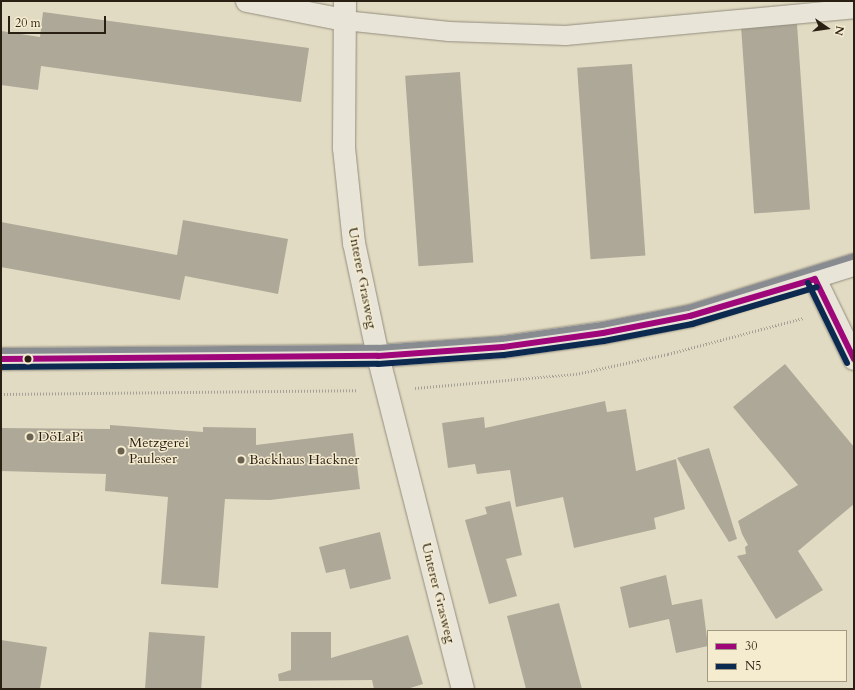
<!DOCTYPE html>
<meta charset="utf-8">
<style>
body{margin:0}
#map{position:relative;width:855px;height:690px;overflow:hidden;background:#e2dbc3;font-family:Cardo,serif}
div>[style]{position:absolute}
[style*='--x']{left:calc(var(--x)*1px);top:calc(var(--y)*1px);width:calc(var(--w)*1px);rotate:calc(var(--a)*1deg)}
.building>*{inset:0;background:#aea898;transform-origin:0 0}
.path>*{height:2.5px;margin-top:-1.25px;transform-origin:0;background:repeating-linear-gradient(90deg,#a4a096 0 1px,transparent 0 3px)}
.roads{filter:drop-shadow(0 0 1px #928d7e) drop-shadow(0 0 1px #928d7e)}
.service>*{height:19px;margin:-9.5px;padding:0 9.5px;transform-origin:9.5px;border-radius:9.5px;background:#e8e4d8}
.minor>*{height:22px;margin:-11px;padding:0 11px;transform-origin:11px;border-radius:11px;background:#e8e4d8}
.secondary>*{height:22px;margin:-11px;padding:0 11px;transform-origin:11px;border-radius:11px;background:#e8e4d8}
.bus-1>*{height:6px;margin:-3px;padding:0 3px;transform-origin:3px;border-radius:3px;background:#9e067a}
.bus-2>*{height:6px;margin:-3px;padding:0 3px;transform-origin:3px;border-radius:3px;background:#0c294f}
.bus-3>*{height:6px;margin:-3px;padding:0 3px;transform-origin:3px;border-radius:3px;background:#888b90}
.dots>*{width:11px;height:11px;translate:-50% -50%;box-sizing:border-box;border:2px solid #f5ecd0;border-radius:50%}
span{translate:-50% -50%;white-space:nowrap;text-align:center;line-height:1.15;-webkit-text-stroke:3px #f5ecd0;paint-order:stroke}
.street-label{font-size:14px;color:#291f13}
.poi-label{font-size:14px;color:#291f13}
.left{translate:0 -50%;text-align:left}
.frame{position:absolute;inset:0;border:2px solid #291f13;pointer-events:none}
.legend{position:absolute;left:707px;top:630px;width:140px;height:52px;box-sizing:border-box;background:#f5ecd0;border:1px solid #a39a84;margin:0;padding:5px 7px;list-style:none;font-size:12px;color:#291f13}
.legend li{display:flex;align-items:center;gap:8px;height:20px}
.legend b{width:20px;border:1px solid #a39a84}
.north{position:absolute;left:807px;top:8px;width:40px;height:40px;-webkit-text-stroke:3px #f5ecd0;paint-order:stroke;rotate:103deg;font-size:11px;font-weight:700;line-height:16px;text-align:center;color:#291f13}
.north::after{content:'';display:block;margin:auto;width:14px;height:18px;background:#291f13;clip-path:polygon(50% 0,100% 100%,50% 72%,0 100%)}
.scale{position:absolute;left:8px;top:16px;width:98px;height:18px;box-sizing:border-box;border:2px solid #291f13;border-top:0;padding-left:5px;font-size:12px;line-height:14px;white-space:nowrap;color:#291f13;-webkit-text-stroke:3px #f5ecd0;paint-order:stroke}
</style>
<div id="map">
<div class="building">
<i style="clip-path:polygon(43px 12px,309px 48px,301px 102px,41px 66px,38px 90px,1px 85px,1px 31px,40px 37px)"></i>
<i style="left:797px;top:24px;width:186px;height:56px;rotate:86deg"></i>
<i style="left:632px;top:64px;width:192px;height:55px;rotate:86deg"></i>
<i style="left:460px;top:72px;width:191px;height:55px;rotate:86deg"></i>
<i style="clip-path:polygon(183px 220px,288px 239px,278px 294px,185px 276px,180px 300px,1px 267px,1px 222px,177px 255px)"></i>
<i style="clip-path:polygon(785px 364px,854px 447px,854px 504px,798px 551px,823px 590px,776px 619px,737px 556px,746px 554px,745px 547px,748px 545px,742px 534px,738px 521px,798px 485px,733px 407px)"></i>
<i style="clip-path:polygon(605px 401px,607px 412px,626px 409px,636px 471px,676px 459px,685px 509px,654px 518px,656px 529px,574px 548px,563px 497px,516px 507px,510px 470px,477px 474px,475px 464px,448px 468px,442px 423px,484px 417px,485px 428px)"></i>
<i style="clip-path:polygon(110px 425px,203px 432px,203px 427px,256px 428px,256px 445px,353px 433px,360px 489px,270px 500px,225px 499px,218px 588px,161px 584px,168px 497px,105px 491px,106px 474px,1px 471px,1px 428px,110px 429px)"></i>
<i style="clip-path:polygon(709px 448px,737px 539px,729px 542px,677px 458px)"></i>
<i style="clip-path:polygon(510px 501px,522px 555px,506px 559px,517px 596px,489px 604px,465px 520px,487px 514px,485px 507px)"></i>
<i style="clip-path:polygon(380px 532px,391px 579px,350px 589px,345px 569px,326px 573px,319px 547px)"></i>
<i style="clip-path:polygon(666px 575px,672px 605px,702px 599px,708px 646px,676px 653px,669px 619px,629px 628px,620px 587px)"></i>
<i style="clip-path:polygon(559px 603px,582px 689px,526px 689px,507px 616px)"></i>
<i style="left:149px;top:632px;width:56px;height:57px;rotate:4deg"></i>
<i style="clip-path:polygon(291px 632px,331px 632px,331px 658px,408px 635px,423px 684px,407px 689px,374px 689px,372px 680px,279px 681px,278px 674px,291px 670px)"></i>
<i style="clip-path:polygon(1px 640px,47px 647px,40px 689px,1px 689px)"></i>
</div>
<div class="path">
<i style="--x:415;--y:388;--w:162;--a:-5"></i>
<i style="--x:576;--y:374;--w:94;--a:-12.3"></i>
<i style="--x:668;--y:354;--w:140;--a:-14.9"></i>
<i style="--x:1;--y:394;--w:357;--a:-0.6"></i>
</div>
<div class="roads">
<div class="service">
<i style="--x:344;--y:20;--w:105;--a:6"></i>
<i style="--x:448;--y:31;--w:117;--a:2"></i>
<i style="--x:565;--y:35;--w:290;--a:-5.3"></i>
</div>
<div class="minor">
<i style="--x:247;--y:1;--w:99;--a:11.1"></i>
<i style="--x:345;--y:1;--w:147;--a:90.4"></i>
<i style="--x:344;--y:148;--w:96;--a:84"></i>
<i style="--x:354;--y:243;--w:116;--a:78"></i>
<i style="--x:378;--y:356;--w:344;--a:75.7"></i>
<i style="--x:815;--y:279;--w:89;--a:64"></i>
</div>
<div class="secondary">
<i style="--x:1;--y:359;--w:377;--a:-0.5"></i>
<i style="--x:378;--y:356;--w:125;--a:-4.1"></i>
<i style="--x:503;--y:347;--w:101;--a:-8"></i>
<i style="--x:603;--y:333;--w:89;--a:-11.1"></i>
<i style="--x:690;--y:316;--w:172;--a:-17.3"></i>
</div>
</div>
<div class="bus-1">
<i style="--x:815;--y:279;--w:89;--a:64"></i>
<i style="--x:1;--y:359;--w:377;--a:-0.5"></i>
<i style="--x:378;--y:356;--w:125;--a:-4.1"></i>
<i style="--x:503;--y:347;--w:101;--a:-8"></i>
<i style="--x:603;--y:333;--w:89;--a:-11.1"></i>
<i style="--x:690;--y:316;--w:130;--a:-16.5"></i>
</div>
<div class="bus-2">
<i style="--x:808;--y:283;--w:89;--a:64"></i>
<i style="--x:1;--y:367;--w:377;--a:-0.5"></i>
<i style="--x:378;--y:364;--w:126;--a:-4.1"></i>
<i style="--x:504;--y:355;--w:101;--a:-8"></i>
<i style="--x:604;--y:341;--w:90;--a:-10.9"></i>
<i style="--x:692;--y:324;--w:130;--a:-16.5"></i>
</div>
<div class="bus-3">
<i style="--x:1;--y:351;--w:377;--a:-0.5"></i>
<i style="--x:378;--y:348;--w:124;--a:-4.2"></i>
<i style="--x:502;--y:339;--w:101;--a:-8"></i>
<i style="--x:602;--y:325;--w:88;--a:-11.2"></i>
<i style="--x:688;--y:308;--w:172;--a:-17.3"></i>
</div>
<div class="dots">
<i style="left:28px;top:359px;background:#291f13"></i>
<i style="left:30px;top:437px;background:#6a6151"></i>
<i style="left:121px;top:451px;background:#6a6151"></i>
<i style="left:241px;top:460px;background:#6a6151"></i>
</div>
<div class="street-label">
<span style="left:362px;top:278px;rotate:79deg">Unterer Grasweg</span>
<span style="left:438px;top:593px;rotate:76deg">Unterer Grasweg</span>
</div>
<div class="poi-label">
<span class="left" style="left:38px;top:437px">DöLaPi</span>
<span class="left" style="left:129px;top:451px">Metzgerei<br>Pauleser</span>
<span class="left" style="left:249px;top:460px">Backhaus Hackner</span>
</div>
<div class="frame"></div>
<ul class="legend">
<li><b style="height:5px;background:#9e067a"></b>30</li>
<li><b style="height:5px;background:#0c294f"></b>N5</li>
</ul>
<div class="north">N</div>
<div class="scale">20 m</div>
</div>
